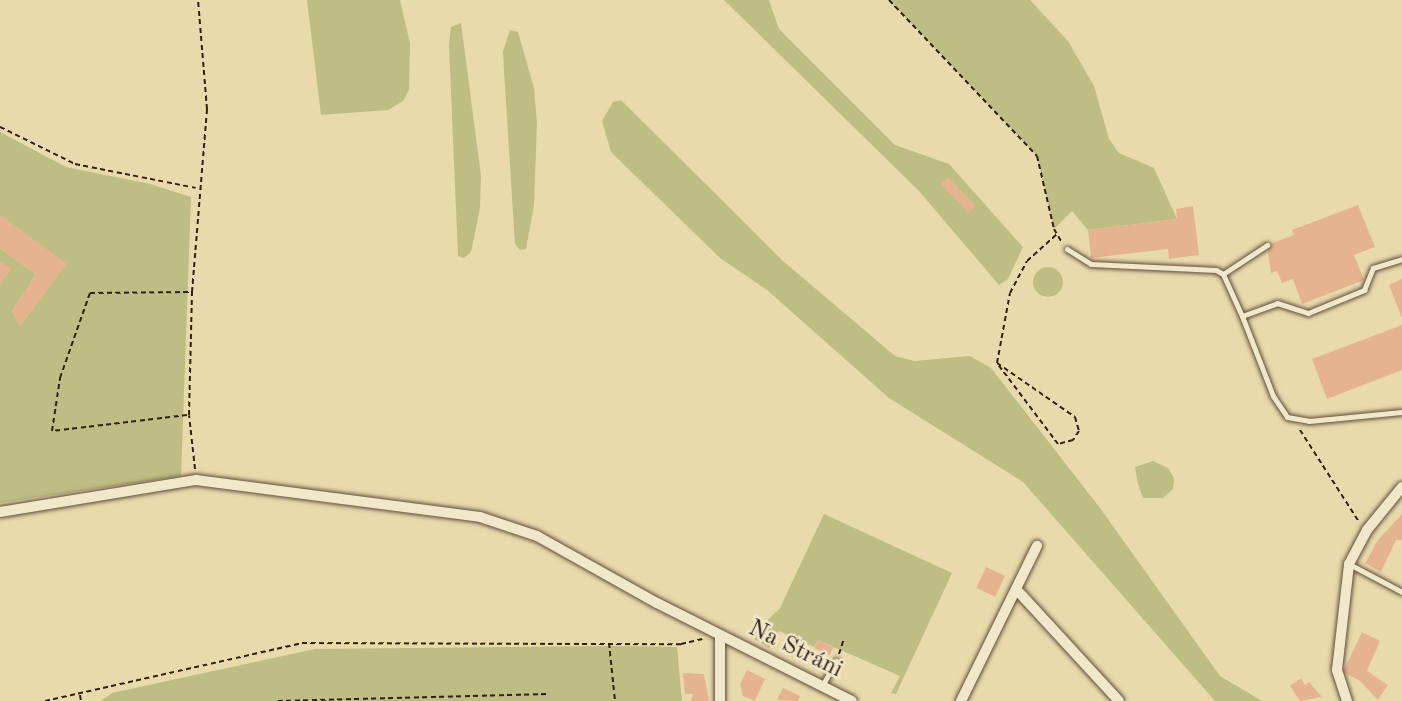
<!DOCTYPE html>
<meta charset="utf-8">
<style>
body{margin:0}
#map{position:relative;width:1402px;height:701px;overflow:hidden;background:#e9daac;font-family:"Old Standard TT",serif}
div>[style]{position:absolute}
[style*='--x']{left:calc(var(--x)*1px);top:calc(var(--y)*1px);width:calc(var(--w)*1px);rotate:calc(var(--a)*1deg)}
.green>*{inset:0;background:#bdbd84}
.round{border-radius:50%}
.building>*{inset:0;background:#e5b48f;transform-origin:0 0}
.path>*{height:2px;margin-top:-1px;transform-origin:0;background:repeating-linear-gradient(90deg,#321e15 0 5px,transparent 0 8.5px)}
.roads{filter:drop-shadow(0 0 2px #604d3b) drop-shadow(0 0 2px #604d3b)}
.lane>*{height:5px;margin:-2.5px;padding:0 2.5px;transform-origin:2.5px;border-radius:2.5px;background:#f1e7c9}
.street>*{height:10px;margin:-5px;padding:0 5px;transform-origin:5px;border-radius:5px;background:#f1e7c9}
span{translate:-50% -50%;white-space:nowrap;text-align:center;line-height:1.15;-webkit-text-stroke:5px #f1e7c9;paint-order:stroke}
.street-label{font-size:24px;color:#321e15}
</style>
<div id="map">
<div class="green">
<i style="clip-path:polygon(307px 0,400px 0,410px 43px,409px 90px,403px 101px,388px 110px,321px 115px)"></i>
<i style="clip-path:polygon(724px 0,769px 0,779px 29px,895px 145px,949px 164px,1023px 247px,1008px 279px,999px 285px,919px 191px)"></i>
<i style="clip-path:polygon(889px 0,1030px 0,1068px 41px,1094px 86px,1109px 139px,1119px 153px,1154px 168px,1177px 219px,1088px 230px,1072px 211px,1054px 229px,1037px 156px)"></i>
<i style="clip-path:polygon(461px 23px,481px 176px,480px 208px,471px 252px,464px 258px,458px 256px,449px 45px,451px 27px)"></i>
<i style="clip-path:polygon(510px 30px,518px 32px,534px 88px,537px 123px,534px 205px,526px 249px,520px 250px,515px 244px,504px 71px,503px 51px)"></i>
<i style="clip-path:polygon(621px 100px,783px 261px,895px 356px,914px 361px,970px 356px,991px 368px,1100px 508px,1220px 676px,1262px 701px,1215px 701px,1023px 482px,889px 398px,767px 290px,720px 258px,611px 152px,602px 121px,613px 102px)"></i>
<i style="clip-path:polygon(0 132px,66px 167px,150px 184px,191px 197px,181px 476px,0 503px,0 248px,36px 274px,12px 311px,20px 326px,66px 264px,0 215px)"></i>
<i class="round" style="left:1033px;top:267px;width:30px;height:30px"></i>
<i style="clip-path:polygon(1153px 461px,1168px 468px,1174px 478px,1173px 489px,1163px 498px,1143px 498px,1138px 484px,1135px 467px)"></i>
<i style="clip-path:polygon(824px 514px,952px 573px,896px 694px,891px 693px,900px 676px,818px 640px,814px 647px,779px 631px,769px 648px,751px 637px,780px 608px)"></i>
<i style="clip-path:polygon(611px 646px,677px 647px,682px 701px,101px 701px,112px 693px,315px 649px)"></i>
</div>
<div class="building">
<i style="left:948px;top:177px;width:40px;height:10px;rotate:46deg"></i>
<i style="clip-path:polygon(1358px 205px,1375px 247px,1354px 255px,1364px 280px,1302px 304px,1293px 279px,1282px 283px,1277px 271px,1271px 273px,1267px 245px,1294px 235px,1292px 230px)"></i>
<i style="clip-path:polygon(1193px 206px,1199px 255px,1169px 259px,1168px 249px,1091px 258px,1088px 230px,1177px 219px,1176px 209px)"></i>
<i style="clip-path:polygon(0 215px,67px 264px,20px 326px,12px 311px,36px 274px,0 248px)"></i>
<i style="clip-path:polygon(0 261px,12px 269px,0 283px)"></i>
<i style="clip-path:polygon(1402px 279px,1402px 318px,1389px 285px)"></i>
<i style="clip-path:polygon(1402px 325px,1402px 370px,1327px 399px,1312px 359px)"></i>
<i style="clip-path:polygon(1402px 514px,1402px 540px,1396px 540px,1381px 572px,1365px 563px,1378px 540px)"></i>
<i style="left:986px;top:567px;width:21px;height:23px;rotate:25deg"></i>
<i style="clip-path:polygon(1362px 632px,1380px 641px,1367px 671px,1388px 685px,1378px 700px,1360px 681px,1343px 672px)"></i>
<i style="left:818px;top:640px;width:17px;height:9px;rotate:25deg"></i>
<i style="clip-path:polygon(747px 670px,765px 679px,755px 701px,743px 696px,740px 684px)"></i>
<i style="clip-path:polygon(683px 673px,704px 674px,709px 701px,691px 701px,693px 694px,685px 694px)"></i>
<i style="clip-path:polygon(1301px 678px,1305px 685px,1309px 682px,1322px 697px,1300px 701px,1290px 686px)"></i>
<i style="clip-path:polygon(783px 688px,800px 696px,798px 701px,777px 700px)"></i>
</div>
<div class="path">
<i style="--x:889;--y:0;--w:215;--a:46.5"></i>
<i style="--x:1037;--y:156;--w:75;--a:76.9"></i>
<i style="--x:1054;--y:229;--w:16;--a:60"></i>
<i style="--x:0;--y:127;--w:84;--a:26.3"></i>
<i style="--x:75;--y:164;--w:123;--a:11.2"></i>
<i style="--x:997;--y:363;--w:95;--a:34.7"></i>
<i style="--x:1075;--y:417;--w:15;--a:74"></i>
<i style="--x:1079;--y:431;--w:11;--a:124"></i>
<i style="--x:1073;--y:440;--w:16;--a:165"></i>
<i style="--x:1058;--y:444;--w:101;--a:-127"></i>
<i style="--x:997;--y:363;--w:71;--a:-79.5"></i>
<i style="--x:1010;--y:293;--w:36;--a:-62"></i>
<i style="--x:1027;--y:261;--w:40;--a:-42"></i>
<i style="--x:187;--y:415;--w:136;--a:173.2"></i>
<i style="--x:52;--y:431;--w:54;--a:-81.4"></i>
<i style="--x:60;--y:378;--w:90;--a:-70.6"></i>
<i style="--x:90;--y:293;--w:101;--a:-0.6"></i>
<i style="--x:1300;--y:430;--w:109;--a:57.3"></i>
<i style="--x:195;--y:469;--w:54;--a:-96.3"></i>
<i style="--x:189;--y:415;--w:123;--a:-88.6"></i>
<i style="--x:192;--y:292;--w:184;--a:-85.3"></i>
<i style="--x:207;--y:109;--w:109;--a:-94.7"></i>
<i style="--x:609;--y:643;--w:58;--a:84.1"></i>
<i style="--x:839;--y:654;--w:16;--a:-72"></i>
<i style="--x:80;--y:695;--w:6;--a:81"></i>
<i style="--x:45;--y:701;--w:263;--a:-12.7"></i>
<i style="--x:302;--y:643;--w:379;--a:0.2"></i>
<i style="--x:681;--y:644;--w:22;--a:-13"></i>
<i style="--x:278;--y:701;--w:271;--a:-1.5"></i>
</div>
<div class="roads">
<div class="lane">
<i style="--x:1067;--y:249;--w:28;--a:32"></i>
<i style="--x:1091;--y:264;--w:125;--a:2.7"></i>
<i style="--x:1216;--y:270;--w:8;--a:30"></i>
<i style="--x:1223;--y:274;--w:53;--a:-33.4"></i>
<i style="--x:1223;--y:274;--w:46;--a:65.7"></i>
<i style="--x:1242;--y:316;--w:37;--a:-20"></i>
<i style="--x:1277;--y:303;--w:33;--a:18"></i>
<i style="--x:1308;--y:313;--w:61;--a:-22.3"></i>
<i style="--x:1364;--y:290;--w:24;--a:-68"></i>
<i style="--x:1373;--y:268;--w:30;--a:-17"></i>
<i style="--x:1242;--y:316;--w:86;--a:68.8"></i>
<i style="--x:1273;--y:396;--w:25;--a:56"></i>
<i style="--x:1287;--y:417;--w:22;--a:10"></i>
<i style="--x:1309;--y:421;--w:93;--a:-5.5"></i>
<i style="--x:1349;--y:564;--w:60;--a:27.8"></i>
<i style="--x:822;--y:686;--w:29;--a:-61"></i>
</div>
<div class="street">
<i style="--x:0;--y:512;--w:199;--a:-9.3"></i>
<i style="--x:196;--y:480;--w:286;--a:7.4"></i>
<i style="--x:480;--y:517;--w:60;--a:18.4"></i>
<i style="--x:537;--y:536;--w:137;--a:29.2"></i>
<i style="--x:657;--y:603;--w:218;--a:26.7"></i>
<i style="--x:1016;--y:589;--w:152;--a:47.4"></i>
<i style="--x:720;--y:636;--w:65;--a:90"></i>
<i style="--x:961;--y:701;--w:173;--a:-63.9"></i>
<i style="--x:1347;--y:701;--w:33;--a:-108"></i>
<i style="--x:1337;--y:670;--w:107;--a:-83.5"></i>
<i style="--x:1349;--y:564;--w:38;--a:-62"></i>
<i style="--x:1367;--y:530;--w:55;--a:-50.9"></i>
</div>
</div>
<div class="street-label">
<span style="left:795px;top:650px;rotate:26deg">Na Stráni</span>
</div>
</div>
